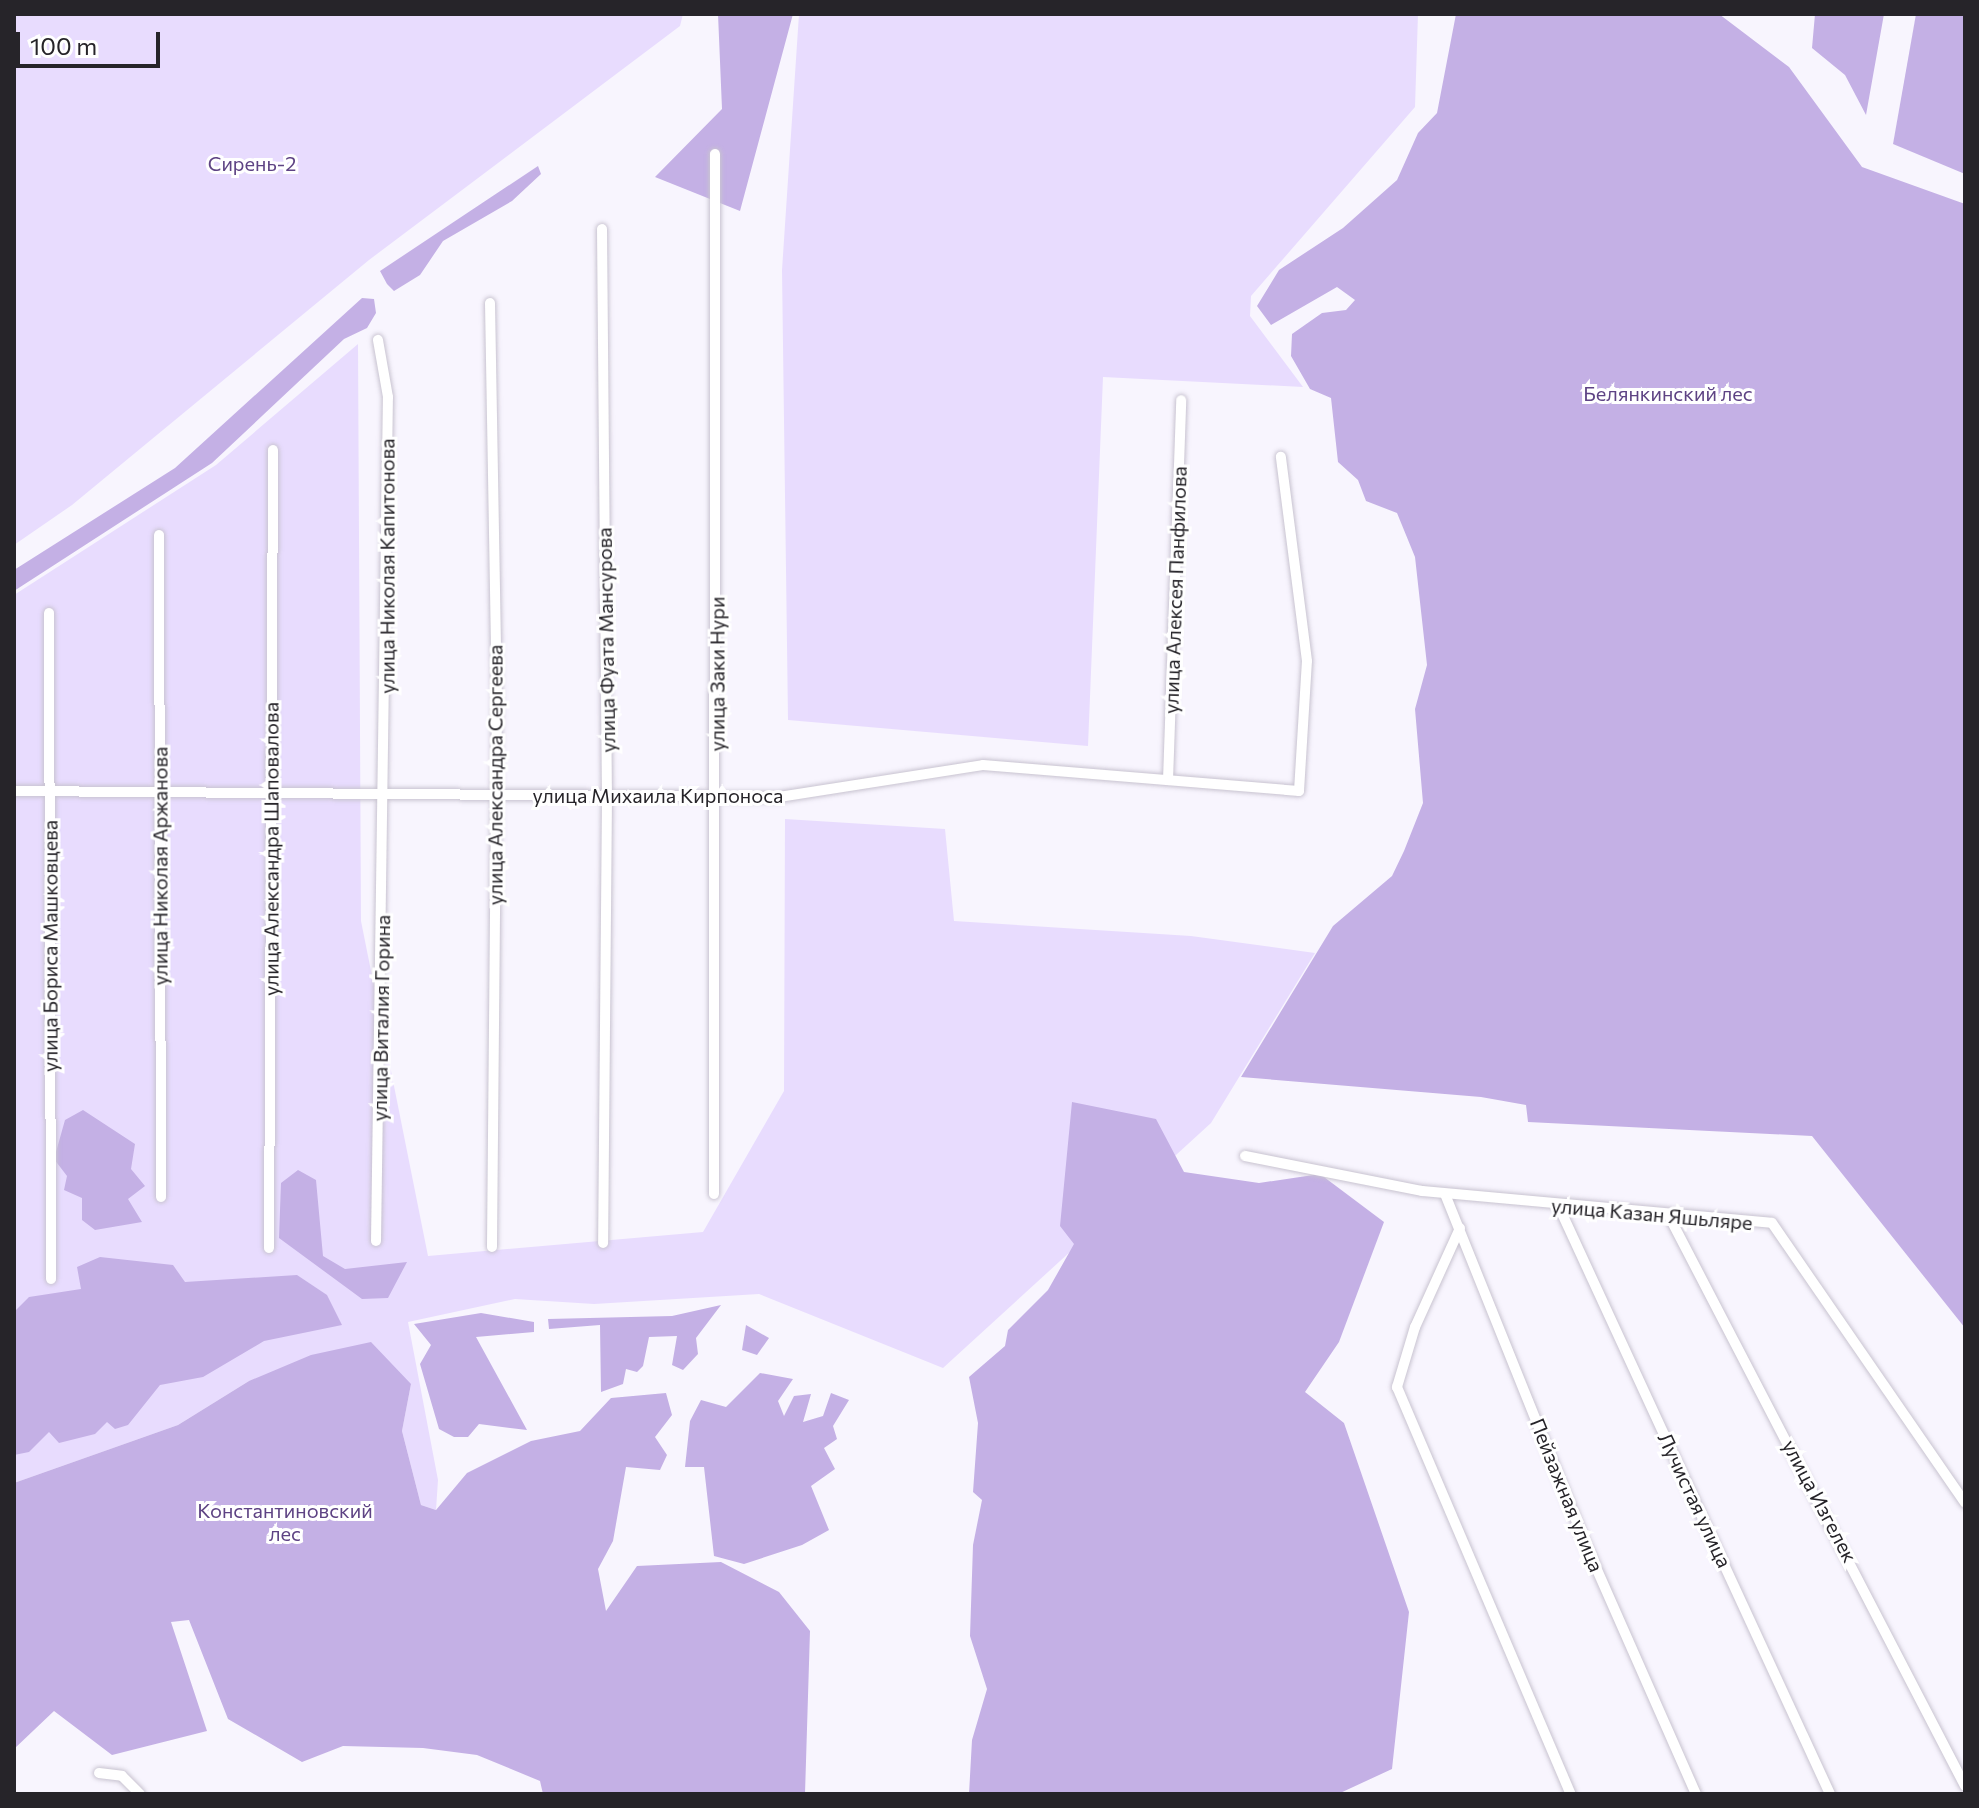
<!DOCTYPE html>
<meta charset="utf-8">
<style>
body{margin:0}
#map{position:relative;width:1979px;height:1808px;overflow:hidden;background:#f8f5fe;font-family:Commissioner,sans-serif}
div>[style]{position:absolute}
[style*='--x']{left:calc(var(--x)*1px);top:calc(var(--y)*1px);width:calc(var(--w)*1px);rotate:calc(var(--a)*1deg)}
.green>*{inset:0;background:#e8dcfe}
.forest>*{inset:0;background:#c4b0e5}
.roads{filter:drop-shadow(0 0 2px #c8c3d0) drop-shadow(0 0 2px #c8c3d0)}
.street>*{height:10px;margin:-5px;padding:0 5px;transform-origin:5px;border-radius:5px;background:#fff}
span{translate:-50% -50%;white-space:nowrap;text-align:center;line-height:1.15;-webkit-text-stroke:6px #fff;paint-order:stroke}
.park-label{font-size:20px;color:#5e4384}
.street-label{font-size:20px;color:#262429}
.frame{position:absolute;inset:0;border:16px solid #262429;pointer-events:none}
.scale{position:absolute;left:16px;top:32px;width:144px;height:36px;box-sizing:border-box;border:4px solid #262429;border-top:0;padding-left:10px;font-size:24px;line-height:28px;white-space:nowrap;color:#262429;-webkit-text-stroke:6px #fff;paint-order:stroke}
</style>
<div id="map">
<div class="green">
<i style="clip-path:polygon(14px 14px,683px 14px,680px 26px,369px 260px,72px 505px,14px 545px)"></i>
<i style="clip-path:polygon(799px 14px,1418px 14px,1415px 107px,1251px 296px,1250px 316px,1303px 387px,1103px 377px,1088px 746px,788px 720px,782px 270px)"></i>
<i style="clip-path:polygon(358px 344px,361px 921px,428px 1256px,703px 1232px,784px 1091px,785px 819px,945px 829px,954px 921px,1191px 936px,1315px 953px,1211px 1123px,943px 1368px,759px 1294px,594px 1304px,515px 1299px,408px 1322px,438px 1480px,436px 1510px,421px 1505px,402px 1431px,411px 1384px,249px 1381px,178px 1425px,14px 1483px,14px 595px,216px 465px)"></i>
</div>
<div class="forest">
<i style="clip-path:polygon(718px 14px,793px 14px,740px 211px,655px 177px,722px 109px)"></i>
<i style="clip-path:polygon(1456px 14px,1719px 14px,1789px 67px,1862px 167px,1965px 204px,1965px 1328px,1812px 1136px,1528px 1122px,1526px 1105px,1481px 1097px,1241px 1077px,1333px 926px,1392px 876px,1404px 851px,1423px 803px,1415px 709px,1427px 665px,1415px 557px,1397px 513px,1366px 501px,1358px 480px,1338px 462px,1331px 398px,1310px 389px,1291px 356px,1292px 334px,1322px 313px,1346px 310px,1355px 300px,1337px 287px,1271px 325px,1257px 306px,1279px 270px,1343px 228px,1397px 180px,1418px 133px,1437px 113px)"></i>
<i style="clip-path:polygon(1815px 14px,1884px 14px,1866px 115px,1845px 75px,1812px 48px)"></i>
<i style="clip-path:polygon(1916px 14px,1965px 14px,1965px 174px,1893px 144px)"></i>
<i style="clip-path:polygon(538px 166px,541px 174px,512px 201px,443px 241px,420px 275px,394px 291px,387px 284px,380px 271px)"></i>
<i style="clip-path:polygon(362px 298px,374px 299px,376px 313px,367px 328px,344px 339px,212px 463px,14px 591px,14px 570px,175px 468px)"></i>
<i style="clip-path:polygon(1072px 1102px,1156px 1119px,1184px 1172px,1259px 1183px,1320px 1174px,1384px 1222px,1339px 1342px,1305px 1392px,1344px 1423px,1409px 1612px,1392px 1769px,1338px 1794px,969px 1794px,972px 1740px,987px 1689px,970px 1636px,973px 1545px,982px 1500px,973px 1492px,978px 1423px,969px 1377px,1005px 1346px,1008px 1330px,1048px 1290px,1074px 1244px,1060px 1226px)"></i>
<i style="clip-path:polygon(83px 1110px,135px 1144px,131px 1169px,145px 1186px,128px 1199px,142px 1222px,95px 1230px,82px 1220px,82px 1198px,64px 1190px,67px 1176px,54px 1159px,65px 1120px)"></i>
<i style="clip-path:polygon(298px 1170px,316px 1180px,323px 1256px,345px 1269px,407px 1262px,388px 1298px,362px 1299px,279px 1238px,281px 1183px)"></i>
<i style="clip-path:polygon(100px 1257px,173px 1265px,185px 1282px,297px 1275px,327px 1295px,342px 1325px,264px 1341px,203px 1377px,160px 1385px,128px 1425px,115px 1429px,107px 1422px,95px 1434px,59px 1443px,49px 1432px,29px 1452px,14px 1455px,14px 1312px,29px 1297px,81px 1289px,77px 1267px)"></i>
<i style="clip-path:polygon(721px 1305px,696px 1338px,698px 1354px,683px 1370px,672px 1365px,677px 1336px,649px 1337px,643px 1366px,637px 1372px,626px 1369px,623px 1384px,601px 1392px,600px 1325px,549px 1329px,548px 1319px,672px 1316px)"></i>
<i style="clip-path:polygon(481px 1313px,534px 1322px,534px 1332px,476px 1337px,527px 1430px,479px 1424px,468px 1437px,454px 1437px,439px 1429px,420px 1364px,431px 1345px,414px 1324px)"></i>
<i style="clip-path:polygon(746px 1325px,769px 1338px,757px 1355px,742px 1350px)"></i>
<i style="clip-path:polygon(371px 1342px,411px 1384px,402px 1431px,421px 1505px,436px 1510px,467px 1473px,531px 1441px,580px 1431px,611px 1398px,666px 1393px,672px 1415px,655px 1437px,667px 1455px,660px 1470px,626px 1467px,613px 1541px,598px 1569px,606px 1611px,637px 1566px,721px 1562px,779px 1592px,810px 1631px,805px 1794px,543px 1794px,540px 1781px,477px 1755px,423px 1748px,343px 1746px,302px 1762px,228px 1719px,189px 1620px,171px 1622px,207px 1731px,112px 1755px,54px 1711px,14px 1749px,14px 1483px,178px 1425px,249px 1381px,311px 1355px)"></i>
<i style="clip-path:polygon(760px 1373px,793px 1379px,778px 1401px,784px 1416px,794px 1396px,811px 1394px,803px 1422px,823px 1416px,831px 1393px,849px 1400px,833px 1426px,837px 1439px,824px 1448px,835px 1469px,811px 1486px,829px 1530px,802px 1545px,744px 1564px,714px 1556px,704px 1467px,685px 1467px,690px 1421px,701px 1400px,726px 1407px)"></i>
</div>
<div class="roads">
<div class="street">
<i style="--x:602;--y:229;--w:568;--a:89.5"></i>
<i style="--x:607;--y:797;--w:446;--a:90.5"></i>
<i style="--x:490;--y:303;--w:391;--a:89"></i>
<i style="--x:497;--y:694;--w:553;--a:90.52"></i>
<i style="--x:159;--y:535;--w:662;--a:89.83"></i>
<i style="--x:49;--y:613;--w:666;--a:89.83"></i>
<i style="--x:1168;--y:780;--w:380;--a:-88"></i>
<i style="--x:14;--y:791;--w:765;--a:0.45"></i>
<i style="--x:779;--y:797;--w:206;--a:-8.9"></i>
<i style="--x:983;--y:765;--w:317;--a:4.7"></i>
<i style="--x:1299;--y:791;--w:130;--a:-86.5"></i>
<i style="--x:1307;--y:661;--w:206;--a:-97.3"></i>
<i style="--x:1245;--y:1156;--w:180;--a:11.2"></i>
<i style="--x:1422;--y:1191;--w:351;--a:5.2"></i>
<i style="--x:1772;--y:1223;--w:340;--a:55.4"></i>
<i style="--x:714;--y:1194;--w:1040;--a:-89.94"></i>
<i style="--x:1445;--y:1194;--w:380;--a:68.1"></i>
<i style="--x:1587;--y:1547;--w:270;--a:66.2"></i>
<i style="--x:1559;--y:1207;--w:647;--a:65.22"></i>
<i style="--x:1670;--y:1218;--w:640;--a:62.55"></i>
<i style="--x:1460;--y:1228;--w:109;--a:114.4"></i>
<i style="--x:1415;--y:1327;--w:63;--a:106.7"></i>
<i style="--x:1397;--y:1387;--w:443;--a:66.9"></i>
<i style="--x:376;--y:1241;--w:844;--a:-89.19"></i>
<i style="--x:388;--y:397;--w:58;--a:-100"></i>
<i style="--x:269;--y:1248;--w:798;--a:-89.71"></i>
<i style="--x:99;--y:1773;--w:23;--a:7"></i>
<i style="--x:122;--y:1776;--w:25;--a:45"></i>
</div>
</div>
<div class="park-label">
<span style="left:252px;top:163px">Сирень-2</span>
<span style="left:1668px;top:393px">Белянкинский лес</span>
<span style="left:285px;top:1522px">Константиновский<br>лес</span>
</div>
<div class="street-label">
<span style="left:387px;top:566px;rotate:-90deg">улица Николая Капитонова</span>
<span style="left:1175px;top:590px;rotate:-88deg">улица Алексея Панфилова</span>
<span style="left:606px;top:640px;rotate:-91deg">улица Фуата Мансурова</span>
<span style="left:717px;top:674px;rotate:-90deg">улица Заки Нури</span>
<span style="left:495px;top:775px;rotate:-90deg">улица Александра Сергеева</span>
<span style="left:658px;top:795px">улица Михаила Кирпоноса</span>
<span style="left:271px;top:849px;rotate:-90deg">улица Александра Шаповалова</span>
<span style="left:160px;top:866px;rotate:-90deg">улица Николая Аржанова</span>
<span style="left:50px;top:946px;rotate:-90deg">улица Бориса Машковцева</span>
<span style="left:381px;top:1018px;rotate:-89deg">улица Виталия Горина</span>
<span style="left:1652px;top:1214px;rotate:5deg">улица Казан Яшьляре</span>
<span style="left:1567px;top:1495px;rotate:68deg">Пейзажная улица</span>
<span style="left:1695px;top:1500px;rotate:65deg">Лучистая улица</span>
<span style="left:1820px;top:1501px;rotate:62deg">улица Изгелек</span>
</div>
<div class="frame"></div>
<div class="scale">100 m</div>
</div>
